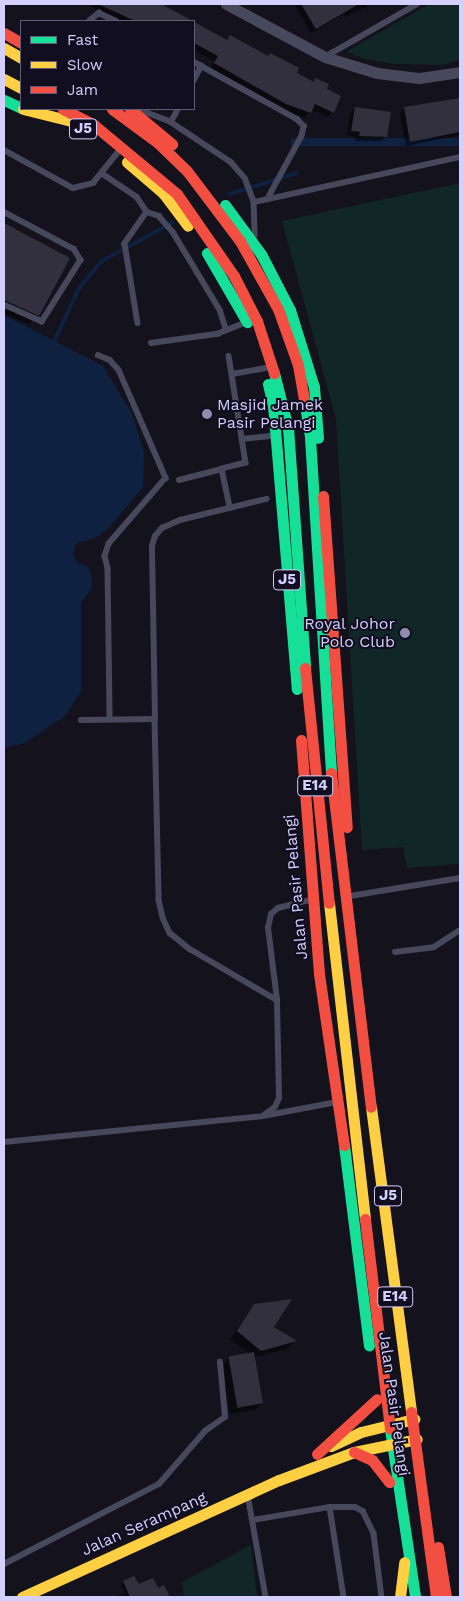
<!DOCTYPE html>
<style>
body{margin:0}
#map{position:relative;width:464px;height:1601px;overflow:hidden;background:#14121c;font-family:"Work Sans",sans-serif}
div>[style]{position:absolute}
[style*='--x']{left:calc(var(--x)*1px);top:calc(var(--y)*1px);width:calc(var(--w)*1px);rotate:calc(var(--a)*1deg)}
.green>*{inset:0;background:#112727}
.water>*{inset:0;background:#0f2140;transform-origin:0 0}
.shadow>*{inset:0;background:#0007}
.stream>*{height:4px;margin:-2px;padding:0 2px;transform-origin:2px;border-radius:2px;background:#0f2140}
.building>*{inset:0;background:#32303f;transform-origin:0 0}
.lane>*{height:5.5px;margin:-2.75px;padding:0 2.75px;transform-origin:2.75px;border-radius:2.75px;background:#48485d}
.street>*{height:11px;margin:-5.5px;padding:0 5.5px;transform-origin:5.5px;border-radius:5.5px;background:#48485d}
.fast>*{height:11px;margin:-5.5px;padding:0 5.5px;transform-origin:5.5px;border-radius:5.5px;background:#16e098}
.slow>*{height:11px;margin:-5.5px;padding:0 5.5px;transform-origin:5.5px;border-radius:5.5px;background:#ffcf43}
.jam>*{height:11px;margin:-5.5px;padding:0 5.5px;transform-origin:5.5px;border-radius:5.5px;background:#f24e42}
.dots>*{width:14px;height:14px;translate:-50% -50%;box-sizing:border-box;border:2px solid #110e20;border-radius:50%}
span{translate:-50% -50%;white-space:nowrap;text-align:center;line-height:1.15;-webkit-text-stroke:4px #110e20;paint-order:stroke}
.shield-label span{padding:1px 4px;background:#110e20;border:1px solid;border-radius:4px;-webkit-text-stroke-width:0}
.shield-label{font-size:15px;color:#d4cffd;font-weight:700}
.poi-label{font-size:16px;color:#d4cffd}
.left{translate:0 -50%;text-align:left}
.right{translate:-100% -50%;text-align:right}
.street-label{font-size:16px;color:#d4cffd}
.frame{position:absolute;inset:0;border:5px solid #d4cffd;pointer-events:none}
.legend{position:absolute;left:20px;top:20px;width:175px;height:90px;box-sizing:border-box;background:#110e20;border:1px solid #5f5b78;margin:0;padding:6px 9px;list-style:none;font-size:15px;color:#d4cffd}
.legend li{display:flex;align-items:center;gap:10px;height:25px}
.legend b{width:25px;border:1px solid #5f5b78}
</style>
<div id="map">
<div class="green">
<i style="clip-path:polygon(429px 4px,460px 4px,460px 60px,442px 65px,395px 64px,365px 59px,346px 52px)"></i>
<i style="clip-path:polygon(460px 183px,460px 864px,407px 868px,403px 847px,362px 850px,336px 419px,282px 221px)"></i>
<i style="clip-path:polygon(251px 1545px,257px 1597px,184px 1597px,182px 1582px)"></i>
</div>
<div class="water">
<i style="left:460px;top:138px;width:8px;height:169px;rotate:90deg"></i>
<i style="clip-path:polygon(4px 315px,103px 366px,131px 412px,144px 451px,143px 487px,108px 529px,95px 538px,77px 543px,73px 554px,78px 563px,88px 567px,92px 578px,91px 590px,81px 602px,81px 692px,65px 716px,25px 743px,4px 748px)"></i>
</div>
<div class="shadow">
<i style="clip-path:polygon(87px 4px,158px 4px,190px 21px,117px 21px)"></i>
<i style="clip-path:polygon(294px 4px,372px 4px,345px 17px,344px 14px,311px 33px)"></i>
<i style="clip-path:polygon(194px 23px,226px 40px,230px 36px,313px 83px,316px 80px,325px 90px,333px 112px,328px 117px,311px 110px,305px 118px,281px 109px,211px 68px,214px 61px,194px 50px)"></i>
<i style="clip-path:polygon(460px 99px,460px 135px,406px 146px,400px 113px,405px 108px)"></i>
<i style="clip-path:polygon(355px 108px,385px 137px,381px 141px,355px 141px,356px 137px,347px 135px,350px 113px)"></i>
<i style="clip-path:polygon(4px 224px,69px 259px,38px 315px,29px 324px,4px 314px)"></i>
<i style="clip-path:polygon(255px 1305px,272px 1327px,295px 1341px,289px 1348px,254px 1357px,262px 1403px,255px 1410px,230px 1414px,222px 1365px,229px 1358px,250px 1354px,230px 1339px)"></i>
<i style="clip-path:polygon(134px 1577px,138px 1586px,158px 1590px,164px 1587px,169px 1597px,115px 1597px,125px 1593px,121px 1584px)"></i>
</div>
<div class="stream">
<i style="--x:230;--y:194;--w:70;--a:-17.4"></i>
<i style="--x:54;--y:342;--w:60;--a:-65.2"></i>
<i style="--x:79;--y:288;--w:35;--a:-50"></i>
<i style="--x:102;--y:261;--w:80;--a:-28.5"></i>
</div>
<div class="building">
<i style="clip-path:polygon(98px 4px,161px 4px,193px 21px,135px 21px)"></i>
<i style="clip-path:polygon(301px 4px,359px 4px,316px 29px)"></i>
<i style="clip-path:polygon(194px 22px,227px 40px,230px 35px,268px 56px,270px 53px,299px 68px,297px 73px,314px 82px,315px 78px,329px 84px,327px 89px,341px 96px,334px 113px,315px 104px,311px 113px,286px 104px,214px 63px,218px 56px,194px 43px)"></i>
<i style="clip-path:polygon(460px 98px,460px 132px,410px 142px,404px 107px)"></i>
<i style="clip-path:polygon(355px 107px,391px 112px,387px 137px,359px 136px,360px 132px,351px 131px)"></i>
<i style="clip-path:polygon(4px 223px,70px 258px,39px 316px,4px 300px)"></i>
<i style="clip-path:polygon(292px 1299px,274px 1327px,297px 1341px,261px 1351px,237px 1331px,254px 1304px)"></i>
<i style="left:254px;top:1352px;width:52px;height:26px;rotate:80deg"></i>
<i style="clip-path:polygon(134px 1576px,139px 1584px,153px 1578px,158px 1588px,164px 1585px,170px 1597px,130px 1597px,123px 1581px)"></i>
</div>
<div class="lane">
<i style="--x:89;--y:21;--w:13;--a:-39"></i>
<i style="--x:99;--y:13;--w:19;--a:25"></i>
<i style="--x:325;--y:57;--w:106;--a:-29.9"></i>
<i style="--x:194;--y:62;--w:118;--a:29"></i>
<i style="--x:297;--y:119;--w:10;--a:45"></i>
<i style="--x:304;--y:126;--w:10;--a:101"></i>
<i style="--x:302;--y:136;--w:72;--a:118.4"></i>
<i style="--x:194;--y:80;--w:16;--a:-63"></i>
<i style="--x:143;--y:111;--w:30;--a:21"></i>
<i style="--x:171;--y:122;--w:72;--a:33.7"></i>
<i style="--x:231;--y:162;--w:21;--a:49"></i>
<i style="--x:245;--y:178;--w:26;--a:69"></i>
<i style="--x:254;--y:202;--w:33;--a:88"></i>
<i style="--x:171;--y:122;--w:15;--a:-62"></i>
<i style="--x:4;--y:150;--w:79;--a:28.8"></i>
<i style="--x:73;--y:188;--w:21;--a:-14"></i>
<i style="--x:93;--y:183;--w:38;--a:-51"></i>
<i style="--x:103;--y:174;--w:41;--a:34.1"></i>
<i style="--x:137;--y:197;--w:18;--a:56"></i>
<i style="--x:147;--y:212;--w:39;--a:125"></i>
<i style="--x:125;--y:244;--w:80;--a:80.7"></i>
<i style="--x:254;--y:202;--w:211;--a:-12.3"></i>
<i style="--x:4;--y:212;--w:79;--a:27.9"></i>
<i style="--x:74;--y:249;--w:13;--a:58"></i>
<i style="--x:81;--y:260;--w:73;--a:122.2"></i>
<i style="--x:42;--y:322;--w:42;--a:-155.9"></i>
<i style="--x:147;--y:212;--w:13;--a:18"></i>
<i style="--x:159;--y:216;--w:21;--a:49"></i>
<i style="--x:173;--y:232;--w:91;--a:58.9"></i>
<i style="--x:220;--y:310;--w:19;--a:72"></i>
<i style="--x:151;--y:343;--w:67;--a:-7.8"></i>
<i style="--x:217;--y:334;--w:29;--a:-22"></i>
<i style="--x:98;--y:355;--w:13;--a:23"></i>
<i style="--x:110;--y:360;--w:13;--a:48"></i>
<i style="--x:119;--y:370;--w:118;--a:66.5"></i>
<i style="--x:166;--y:478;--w:87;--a:130.8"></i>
<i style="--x:109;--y:544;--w:13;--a:108"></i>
<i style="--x:105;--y:556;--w:12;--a:76"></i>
<i style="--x:108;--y:568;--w:151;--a:89.2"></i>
<i style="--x:229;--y:356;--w:108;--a:81"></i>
<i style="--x:246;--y:463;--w:25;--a:166"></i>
<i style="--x:222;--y:469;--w:40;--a:78"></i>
<i style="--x:232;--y:374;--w:34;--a:-10"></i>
<i style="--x:242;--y:439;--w:30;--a:-6"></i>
<i style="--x:179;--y:480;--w:44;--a:-14.3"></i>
<i style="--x:155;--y:719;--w:173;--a:-91"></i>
<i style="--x:152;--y:546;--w:10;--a:-73"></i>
<i style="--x:155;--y:536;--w:11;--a:-49"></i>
<i style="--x:162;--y:528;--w:20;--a:-24"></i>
<i style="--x:180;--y:520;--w:89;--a:-13.7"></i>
<i style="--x:81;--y:720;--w:74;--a:-0.8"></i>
<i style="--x:155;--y:719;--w:181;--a:88.7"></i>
<i style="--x:159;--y:900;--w:18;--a:77"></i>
<i style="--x:163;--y:918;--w:17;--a:65"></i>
<i style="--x:170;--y:933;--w:26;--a:39"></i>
<i style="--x:190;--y:949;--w:101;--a:30.4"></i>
<i style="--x:350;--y:896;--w:111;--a:-9.3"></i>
<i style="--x:395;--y:952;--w:39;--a:-7"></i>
<i style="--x:434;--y:947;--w:31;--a:-33"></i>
<i style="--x:263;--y:1116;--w:15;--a:-37"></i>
<i style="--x:275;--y:1107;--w:10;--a:-66"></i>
<i style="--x:279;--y:1098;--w:98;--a:-91.2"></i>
<i style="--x:277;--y:1000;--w:73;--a:-97.1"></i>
<i style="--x:268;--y:928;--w:14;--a:-78"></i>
<i style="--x:271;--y:914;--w:9;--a:-41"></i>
<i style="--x:278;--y:908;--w:34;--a:-14"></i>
<i style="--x:4;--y:1142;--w:260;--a:-5.7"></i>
<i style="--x:263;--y:1116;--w:75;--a:-10.7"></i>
<i style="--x:248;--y:1495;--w:104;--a:80"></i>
<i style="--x:330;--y:1507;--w:91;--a:81.2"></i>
<i style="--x:253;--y:1520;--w:78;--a:-9.6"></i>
<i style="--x:330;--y:1507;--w:25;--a:0"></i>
<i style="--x:355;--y:1507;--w:9;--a:27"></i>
<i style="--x:363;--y:1511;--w:25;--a:64"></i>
<i style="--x:374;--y:1534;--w:64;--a:82.8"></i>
<i style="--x:4;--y:1564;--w:174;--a:-27.3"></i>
<i style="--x:159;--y:1484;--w:70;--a:-49"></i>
<i style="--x:205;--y:1431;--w:24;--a:-35"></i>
<i style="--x:225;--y:1417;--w:55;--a:-95.2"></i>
</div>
<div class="street">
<i style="--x:226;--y:4;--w:112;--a:28.2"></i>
<i style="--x:325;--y:57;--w:54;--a:17.1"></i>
<i style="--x:377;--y:73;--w:42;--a:6.8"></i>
<i style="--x:419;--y:78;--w:41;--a:-8.3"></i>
</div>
<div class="fast">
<i style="--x:4;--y:100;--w:19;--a:25"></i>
<i style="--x:225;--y:205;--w:61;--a:53.7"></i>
<i style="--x:261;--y:254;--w:63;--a:62.6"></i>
<i style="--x:290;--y:310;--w:81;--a:72.7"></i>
<i style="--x:314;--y:387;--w:51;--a:85.5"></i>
<i style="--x:207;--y:253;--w:80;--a:59.9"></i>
<i style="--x:274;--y:373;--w:57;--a:75.7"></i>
<i style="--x:288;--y:428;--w:241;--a:85.9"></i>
<i style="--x:268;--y:384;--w:22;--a:77"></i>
<i style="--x:273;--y:405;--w:285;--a:85.2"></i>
<i style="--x:305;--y:405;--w:33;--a:81"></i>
<i style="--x:310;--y:438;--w:336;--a:86.4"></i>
<i style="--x:344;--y:1145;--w:202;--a:82.9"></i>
<i style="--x:390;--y:1429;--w:170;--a:81.5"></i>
</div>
<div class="slow">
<i style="--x:4;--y:48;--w:20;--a:30"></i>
<i style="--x:4;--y:79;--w:19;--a:28"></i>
<i style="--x:23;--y:109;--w:58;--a:14"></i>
<i style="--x:127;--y:162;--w:48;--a:40.7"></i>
<i style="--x:163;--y:193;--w:41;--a:52.9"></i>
<i style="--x:329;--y:903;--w:318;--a:83.5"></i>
<i style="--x:371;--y:1107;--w:308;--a:82.5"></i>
<i style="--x:331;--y:1446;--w:33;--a:-25"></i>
<i style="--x:361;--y:1432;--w:55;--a:-13.8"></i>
<i style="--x:22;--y:1597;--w:282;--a:-24.5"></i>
<i style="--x:279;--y:1480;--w:80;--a:-20.5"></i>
<i style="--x:354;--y:1452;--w:64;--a:-11.7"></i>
<i style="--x:400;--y:1597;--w:35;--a:-83"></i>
</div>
<div class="jam">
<i style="--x:4;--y:33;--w:20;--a:30"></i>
<i style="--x:63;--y:109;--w:35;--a:27"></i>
<i style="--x:94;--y:125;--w:108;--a:39.7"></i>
<i style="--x:177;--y:194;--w:100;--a:55.2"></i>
<i style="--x:234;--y:276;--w:51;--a:62.9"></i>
<i style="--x:257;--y:321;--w:55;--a:71.9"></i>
<i style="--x:112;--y:109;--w:57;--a:36.5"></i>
<i style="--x:158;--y:143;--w:40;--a:44"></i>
<i style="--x:187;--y:171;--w:88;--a:52.9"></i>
<i style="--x:240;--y:241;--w:78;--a:60.8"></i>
<i style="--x:278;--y:309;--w:59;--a:70.3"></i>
<i style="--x:298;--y:365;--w:41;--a:80.1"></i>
<i style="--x:130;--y:109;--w:55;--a:39.8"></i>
<i style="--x:323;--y:496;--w:332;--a:85.9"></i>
<i style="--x:305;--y:668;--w:236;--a:84.2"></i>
<i style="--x:301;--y:740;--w:235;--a:85.6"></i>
<i style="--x:319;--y:974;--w:173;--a:81.7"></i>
<i style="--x:331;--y:773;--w:336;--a:83.2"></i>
<i style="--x:365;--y:1219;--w:211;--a:83.2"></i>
<i style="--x:411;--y:1412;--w:187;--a:82.3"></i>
<i style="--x:354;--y:1452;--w:20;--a:24"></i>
<i style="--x:372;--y:1460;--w:28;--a:52"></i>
<i style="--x:317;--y:1454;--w:81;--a:-42.5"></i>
<i style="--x:438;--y:1547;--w:51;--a:80.9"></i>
</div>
<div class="dots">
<i style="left:207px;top:414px;background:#918dae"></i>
<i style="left:405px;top:633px;background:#918dae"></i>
</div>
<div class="shield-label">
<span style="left:83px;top:129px">J5</span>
<span style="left:287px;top:580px">J5</span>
<span style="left:315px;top:786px">E14</span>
<span style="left:388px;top:1196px">J5</span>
<span style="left:395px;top:1297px">E14</span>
</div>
<div class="poi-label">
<span class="left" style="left:217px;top:414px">Masjid Jamek<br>Pasir Pelangi</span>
<span class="right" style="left:395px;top:633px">Royal Johor<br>Polo Club</span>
</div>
<div class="street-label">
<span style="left:296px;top:887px;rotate:-95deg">Jalan Pasir Pelangi</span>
<span style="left:394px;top:1404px;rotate:82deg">Jalan Pasir Pelangi</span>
<span style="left:144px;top:1524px;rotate:-24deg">Jalan Serampang</span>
</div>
<div class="frame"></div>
<ul class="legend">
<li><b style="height:6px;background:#16e098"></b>Fast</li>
<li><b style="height:6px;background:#ffcf43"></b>Slow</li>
<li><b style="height:6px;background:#f24e42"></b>Jam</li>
</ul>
</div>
